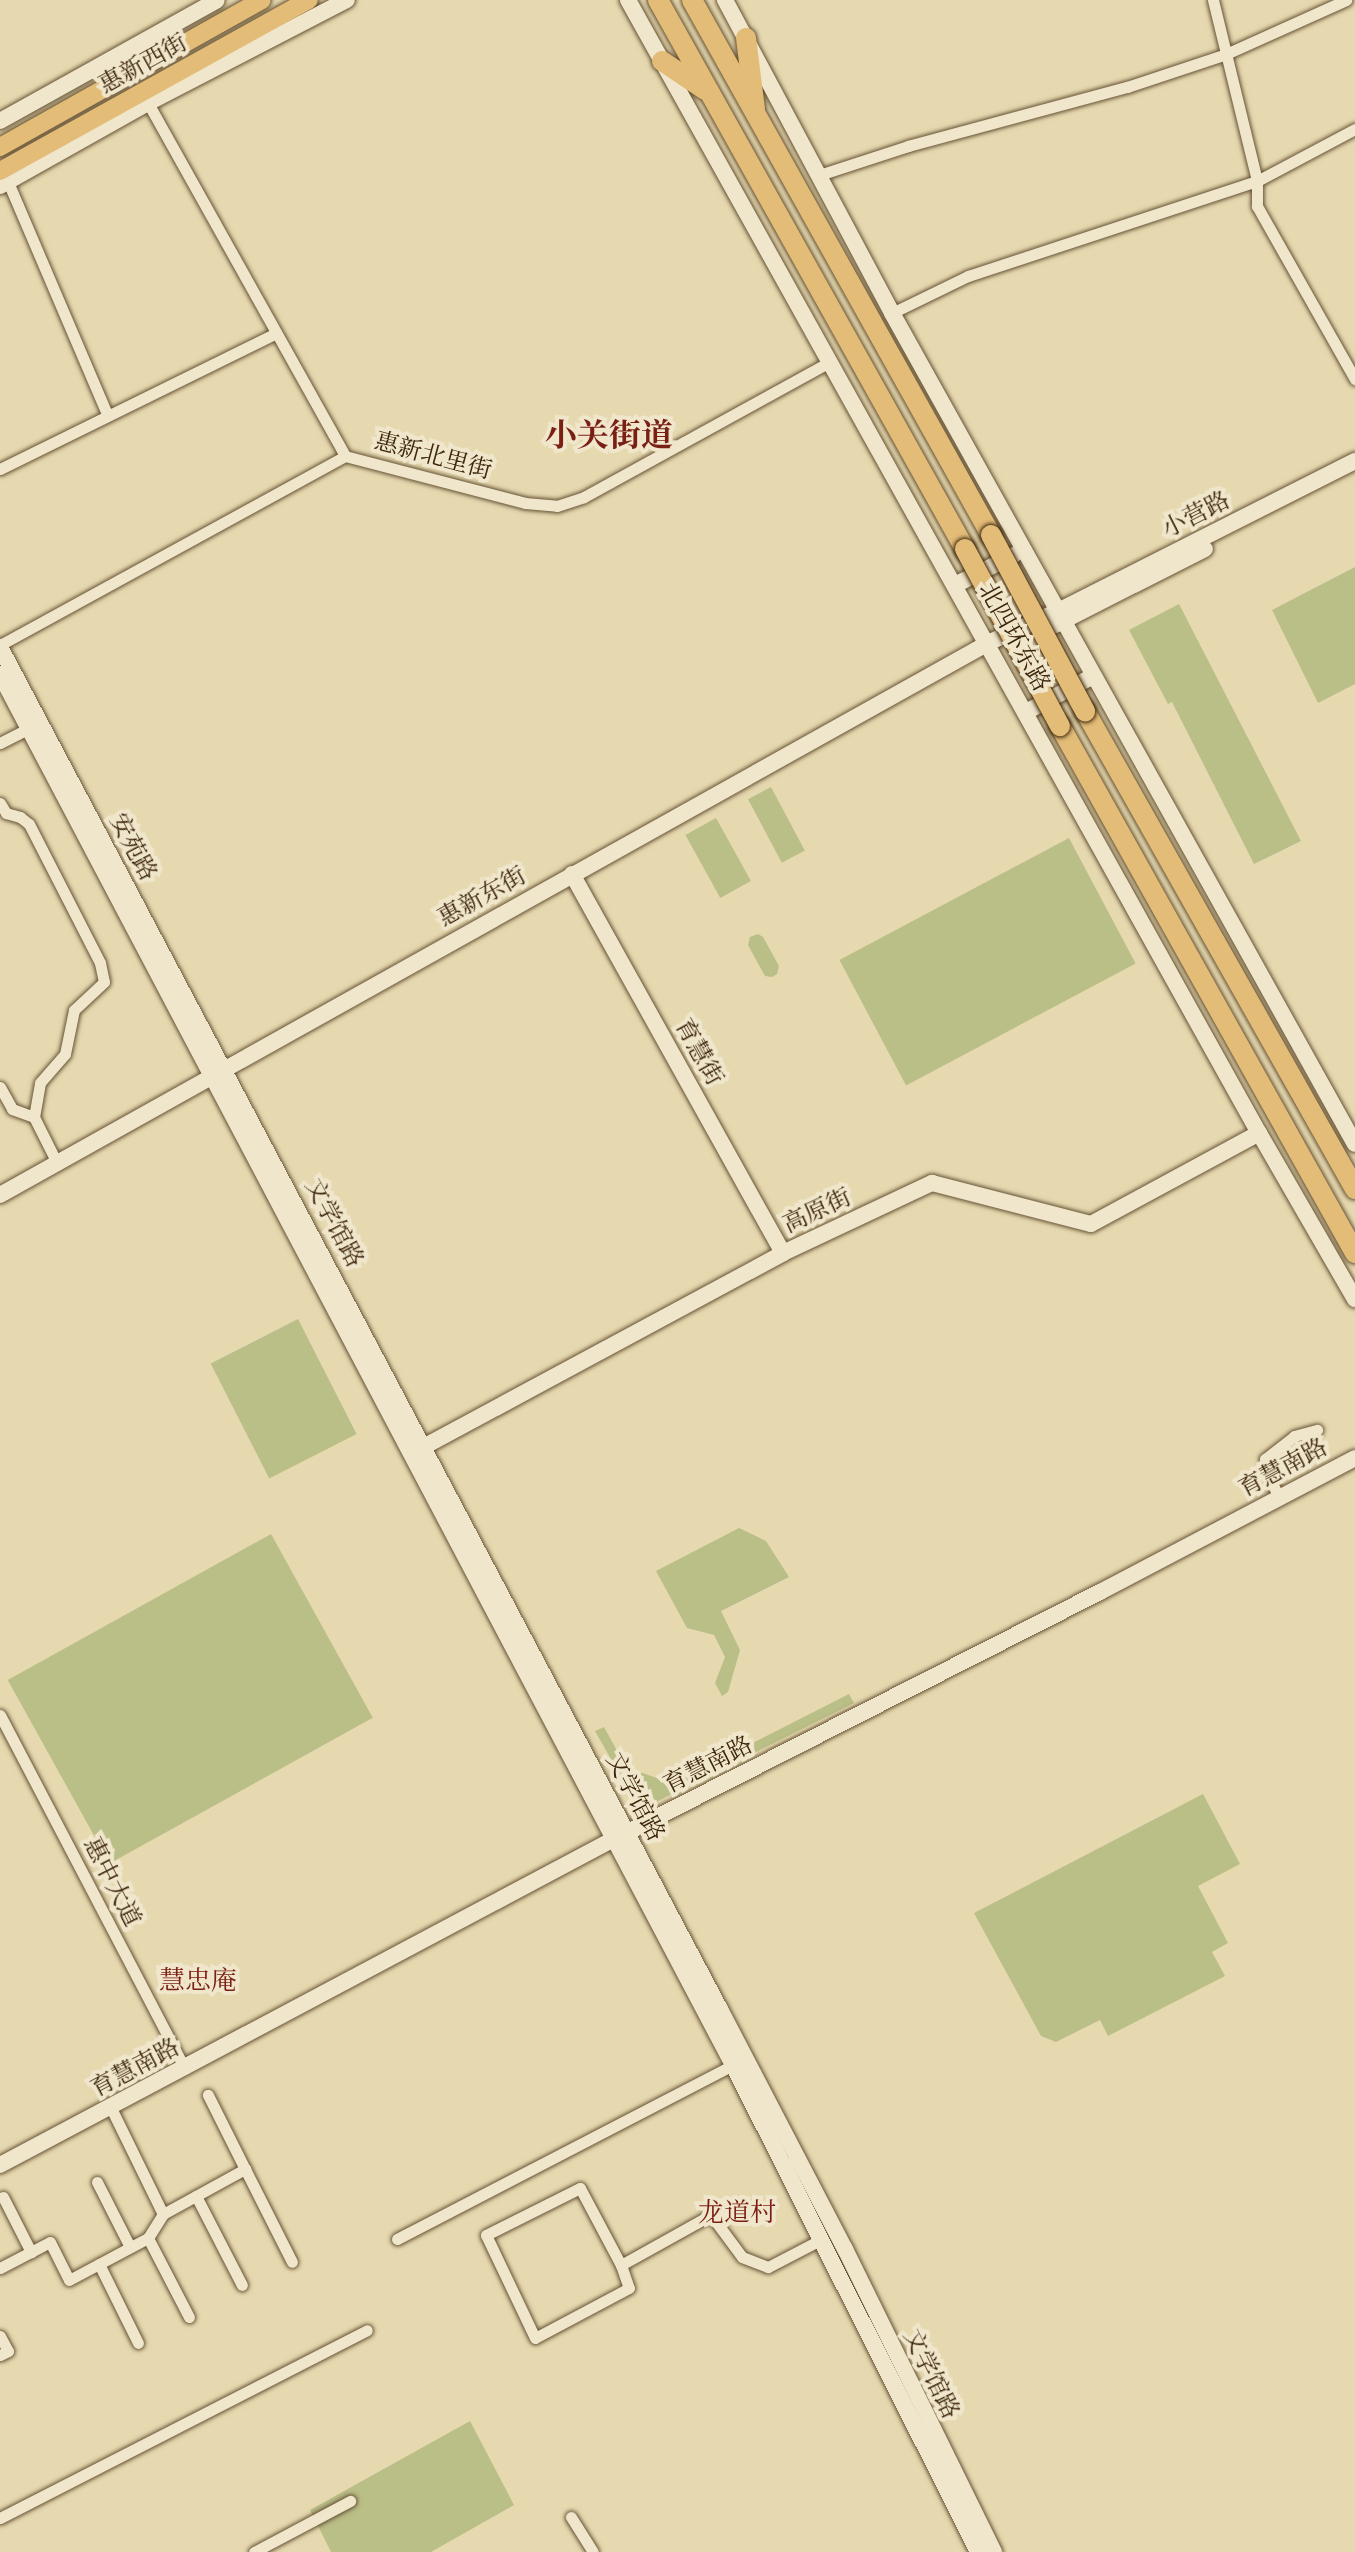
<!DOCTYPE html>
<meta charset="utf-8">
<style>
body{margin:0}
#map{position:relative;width:1355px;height:2552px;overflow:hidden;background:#e6d9b0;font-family:Alegreya,"Noto Serif SC",serif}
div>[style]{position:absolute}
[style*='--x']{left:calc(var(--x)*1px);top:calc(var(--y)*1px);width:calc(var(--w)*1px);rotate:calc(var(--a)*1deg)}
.green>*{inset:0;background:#babe87;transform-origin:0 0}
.roads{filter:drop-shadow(0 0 2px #665234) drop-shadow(0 0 2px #665234)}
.street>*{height:11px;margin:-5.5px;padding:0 5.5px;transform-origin:5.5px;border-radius:5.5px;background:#efe6cc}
.secondary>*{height:16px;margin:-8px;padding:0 8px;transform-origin:8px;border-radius:8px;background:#efe6cc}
.primary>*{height:18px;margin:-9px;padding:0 9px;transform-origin:9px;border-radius:9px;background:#e3bc78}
.highway>*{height:20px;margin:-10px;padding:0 10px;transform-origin:10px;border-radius:10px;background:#e3bc78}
.bridges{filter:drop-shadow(0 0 2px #3c250a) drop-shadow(0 0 2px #3c250a)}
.highway-bridge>*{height:20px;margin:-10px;padding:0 10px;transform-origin:10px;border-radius:10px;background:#e3bc78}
span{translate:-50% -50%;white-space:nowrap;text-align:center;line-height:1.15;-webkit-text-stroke:8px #efe6cc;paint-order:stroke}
.street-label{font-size:24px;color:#3c250a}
.neighbourhood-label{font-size:26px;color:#7a1f14}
.district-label{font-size:32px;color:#7a1f14;font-weight:700}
</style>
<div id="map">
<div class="green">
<i style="clip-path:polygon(1355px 567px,1355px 684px,1318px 703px,1272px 610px)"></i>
<i style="clip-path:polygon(1179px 604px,1301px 841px,1254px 864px,1172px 702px,1168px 704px,1129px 630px)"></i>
<i style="left:771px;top:787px;width:72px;height:26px;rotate:62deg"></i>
<i style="left:716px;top:818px;width:72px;height:35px;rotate:61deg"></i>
<i style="left:1069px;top:838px;width:142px;height:260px;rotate:62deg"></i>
<i style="clip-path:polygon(758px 934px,763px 937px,779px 966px,777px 974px,772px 977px,765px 976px,748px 945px,750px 937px)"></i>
<i style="left:298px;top:1319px;width:129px;height:98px;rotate:63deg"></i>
<i style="clip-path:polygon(739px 1528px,766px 1541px,789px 1577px,721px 1611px,740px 1650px,728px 1692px,722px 1696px,715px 1683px,725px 1657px,714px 1635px,687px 1628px,656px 1571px)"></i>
<i style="left:271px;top:1534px;width:210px;height:301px;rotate:61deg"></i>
<i style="clip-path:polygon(849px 1694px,854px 1703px,654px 1803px,628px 1789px,595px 1731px,604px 1727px,626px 1767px,665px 1781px,737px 1743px,741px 1749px)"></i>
<i style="clip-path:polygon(1203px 1794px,1240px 1864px,1198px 1886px,1228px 1943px,1212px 1952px,1225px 1976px,1108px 2036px,1100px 2020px,1056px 2042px,1041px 2036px,974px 1913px)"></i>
<i style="clip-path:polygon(470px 2421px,514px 2505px,431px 2552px,331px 2552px,310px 2510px)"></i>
</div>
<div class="roads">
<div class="street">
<i style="--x:1213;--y:0;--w:186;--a:76.3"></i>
<i style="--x:1257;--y:181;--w:25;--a:90"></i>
<i style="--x:1257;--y:206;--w:199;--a:60.5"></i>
<i style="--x:148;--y:103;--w:404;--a:60.8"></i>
<i style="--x:345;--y:456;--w:186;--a:14.6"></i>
<i style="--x:525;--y:503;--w:32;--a:5"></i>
<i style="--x:557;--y:506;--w:28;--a:-18"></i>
<i style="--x:584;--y:497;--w:278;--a:-28.8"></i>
<i style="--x:819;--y:175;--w:94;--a:-18"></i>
<i style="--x:908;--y:146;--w:227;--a:-15.1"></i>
<i style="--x:1127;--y:87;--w:104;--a:-18.4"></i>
<i style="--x:1226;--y:54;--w:132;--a:-24.2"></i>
<i style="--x:8;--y:182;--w:254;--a:66.9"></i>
<i style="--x:892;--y:313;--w:85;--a:-26"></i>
<i style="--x:968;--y:276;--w:304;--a:-18.2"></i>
<i style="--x:1257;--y:181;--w:111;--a:-28"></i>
<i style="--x:0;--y:469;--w:308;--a:-26.2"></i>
<i style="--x:0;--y:645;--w:393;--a:-28.7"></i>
<i style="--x:0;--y:743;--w:33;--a:-27"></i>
<i style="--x:0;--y:803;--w:12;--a:59"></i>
<i style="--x:6;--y:813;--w:15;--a:16"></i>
<i style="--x:20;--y:817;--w:11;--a:38"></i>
<i style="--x:29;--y:824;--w:156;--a:62.9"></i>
<i style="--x:100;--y:963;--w:19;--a:78"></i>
<i style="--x:104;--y:982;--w:41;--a:137"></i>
<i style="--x:74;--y:1010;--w:45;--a:101.6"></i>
<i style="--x:65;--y:1054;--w:38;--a:131"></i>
<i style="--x:40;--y:1083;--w:35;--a:100"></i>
<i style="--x:0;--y:1087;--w:25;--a:61"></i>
<i style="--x:12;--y:1109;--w:23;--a:20"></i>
<i style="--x:34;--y:1117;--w:51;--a:63.4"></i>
<i style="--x:1279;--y:1497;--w:29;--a:-117"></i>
<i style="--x:1266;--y:1471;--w:12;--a:-95"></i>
<i style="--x:1265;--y:1459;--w:37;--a:-38"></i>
<i style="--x:1294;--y:1436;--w:24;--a:-15"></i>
<i style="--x:0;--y:1715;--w:399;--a:62.4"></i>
<i style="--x:111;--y:2108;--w:118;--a:63.9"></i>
<i style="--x:163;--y:2214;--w:94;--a:-28.8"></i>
<i style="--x:245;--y:2169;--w:83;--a:-116.6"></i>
<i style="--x:245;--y:2169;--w:104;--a:63.2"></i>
<i style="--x:97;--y:2182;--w:73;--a:63.1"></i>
<i style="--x:580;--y:2188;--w:87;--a:62"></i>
<i style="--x:621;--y:2265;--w:24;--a:71"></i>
<i style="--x:629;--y:2288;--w:106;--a:152"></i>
<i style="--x:535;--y:2338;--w:114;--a:-115.4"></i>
<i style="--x:486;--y:2235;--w:105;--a:-26.6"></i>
<i style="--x:196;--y:2196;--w:100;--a:62.7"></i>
<i style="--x:3;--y:2197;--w:62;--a:63"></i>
<i style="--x:148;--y:2238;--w:89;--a:62.6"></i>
<i style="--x:397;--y:2239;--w:378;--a:-27.4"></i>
<i style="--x:99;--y:2264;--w:88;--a:63.7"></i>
<i style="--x:621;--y:2265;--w:103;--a:-29.1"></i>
<i style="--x:711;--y:2215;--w:52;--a:53.6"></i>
<i style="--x:742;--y:2257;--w:28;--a:21"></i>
<i style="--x:768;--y:2267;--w:61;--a:-27.4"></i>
<i style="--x:0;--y:2268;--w:56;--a:-27.5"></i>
<i style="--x:50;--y:2242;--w:42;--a:63.4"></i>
<i style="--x:69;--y:2280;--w:89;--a:-28"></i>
<i style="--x:148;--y:2238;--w:28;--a:-58"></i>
<i style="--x:0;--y:2336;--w:17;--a:62"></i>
<i style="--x:8;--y:2351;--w:9;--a:153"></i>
<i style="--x:571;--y:2517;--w:41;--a:57.8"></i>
<i style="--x:0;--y:2518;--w:412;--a:-27.1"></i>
<i style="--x:254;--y:2552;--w:109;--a:-28"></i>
</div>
<div class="secondary">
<i style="--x:628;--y:0;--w:1297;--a:60.89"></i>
<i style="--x:1259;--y:1133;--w:192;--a:60"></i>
<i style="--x:725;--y:0;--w:355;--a:61.9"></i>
<i style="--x:892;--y:313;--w:951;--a:60.88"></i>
<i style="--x:0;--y:121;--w:248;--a:-29.1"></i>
<i style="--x:0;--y:186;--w:170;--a:-29.3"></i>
<i style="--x:148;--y:103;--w:224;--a:-27.4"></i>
<i style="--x:955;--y:585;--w:66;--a:-27"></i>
<i style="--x:1055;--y:625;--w:168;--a:-26.9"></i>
<i style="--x:0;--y:647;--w:1541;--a:62.14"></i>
<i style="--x:720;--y:2009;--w:271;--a:62.5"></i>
<i style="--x:845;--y:2249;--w:338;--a:63.8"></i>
<i style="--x:0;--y:674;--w:1572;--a:62.21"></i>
<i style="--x:733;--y:2065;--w:545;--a:63.29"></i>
<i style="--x:1026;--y:712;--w:76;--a:-28.2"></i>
<i style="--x:572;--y:874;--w:434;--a:60.9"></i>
<i style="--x:0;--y:1195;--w:1132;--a:-29.19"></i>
<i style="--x:988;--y:643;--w:77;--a:-24.6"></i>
<i style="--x:1058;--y:611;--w:333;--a:-26.8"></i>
<i style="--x:414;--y:1452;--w:419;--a:-28.3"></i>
<i style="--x:783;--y:1253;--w:165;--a:-25.2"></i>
<i style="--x:932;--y:1183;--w:164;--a:14.5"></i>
<i style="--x:1091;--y:1224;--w:191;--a:-28.4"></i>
<i style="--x:0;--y:2165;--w:695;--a:-27.97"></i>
<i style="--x:614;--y:1839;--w:545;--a:-26.94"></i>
<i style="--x:1100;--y:1592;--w:288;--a:-27.7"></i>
</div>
<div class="primary">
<i style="--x:0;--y:147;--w:300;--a:-29.3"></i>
<i style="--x:0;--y:171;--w:353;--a:-29"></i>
</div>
<div class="highway">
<i style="--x:658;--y:0;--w:629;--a:60.79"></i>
<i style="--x:692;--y:0;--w:613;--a:60.8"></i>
<i style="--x:746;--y:38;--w:72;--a:82.8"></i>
<i style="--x:662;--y:61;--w:52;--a:34"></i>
<i style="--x:1085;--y:711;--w:549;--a:60.54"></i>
<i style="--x:1060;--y:726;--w:604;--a:60.76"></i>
</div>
</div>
<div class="bridges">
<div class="highway-bridge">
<i style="--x:991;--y:535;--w:200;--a:61.9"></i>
<i style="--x:965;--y:549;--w:201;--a:61.8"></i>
</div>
</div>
<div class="street-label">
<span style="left:143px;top:64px;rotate:-29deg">惠新西街</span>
<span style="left:433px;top:456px;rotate:15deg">惠新北里街</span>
<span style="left:1196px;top:515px;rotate:-27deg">小营路</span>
<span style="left:1014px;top:637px;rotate:61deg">北四环东路</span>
<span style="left:133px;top:847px;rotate:62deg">安苑路</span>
<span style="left:482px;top:897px;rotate:-29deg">惠新东街</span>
<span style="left:699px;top:1052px;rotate:61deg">育慧街</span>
<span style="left:817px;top:1211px;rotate:-25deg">高原街</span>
<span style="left:334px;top:1223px;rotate:62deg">文学馆路</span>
<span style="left:1283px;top:1468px;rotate:-28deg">育慧南路</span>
<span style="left:708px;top:1765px;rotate:-27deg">育慧南路</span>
<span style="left:635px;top:1797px;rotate:62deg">文学馆路</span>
<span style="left:112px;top:1882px;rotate:63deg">惠中大道</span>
<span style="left:135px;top:2068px;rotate:-28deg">育慧南路</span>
<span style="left:931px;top:2374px;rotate:64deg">文学馆路</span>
</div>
<div class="neighbourhood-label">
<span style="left:198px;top:1981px">慧忠庵</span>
<span style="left:737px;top:2213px">龙道村</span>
</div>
<div class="district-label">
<span style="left:609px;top:435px">小关街道</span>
</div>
</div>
